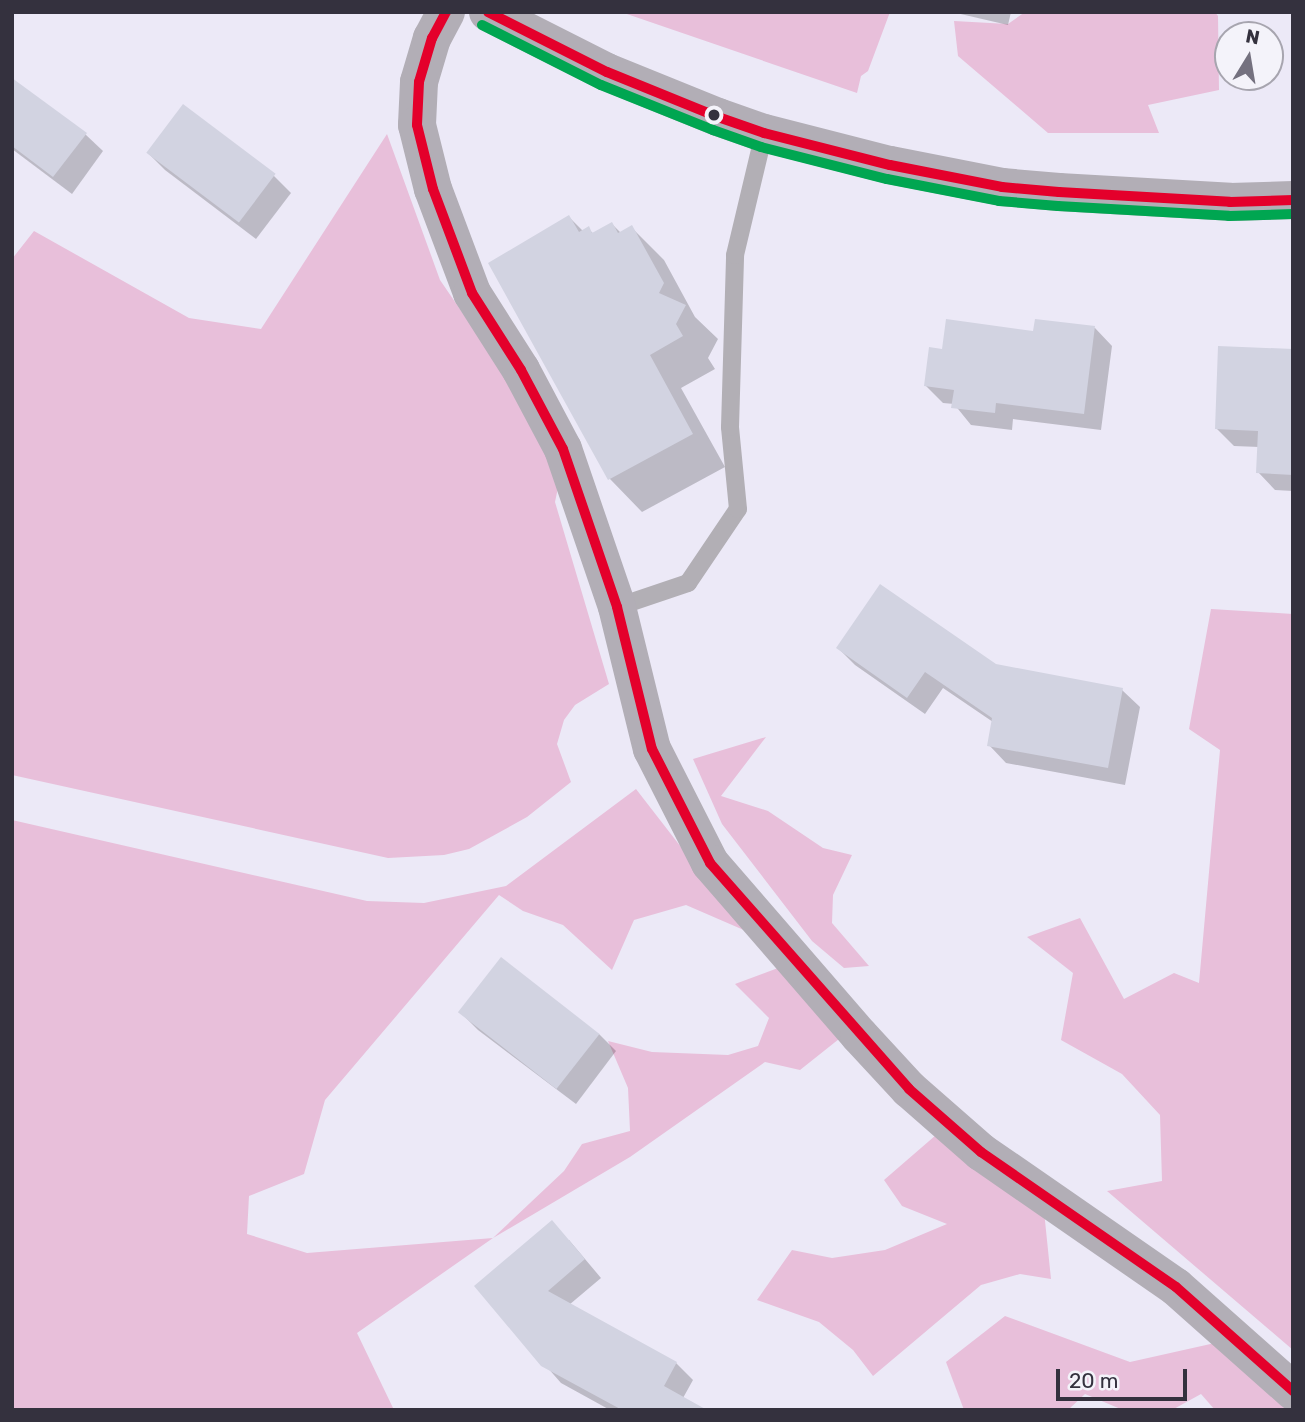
<!DOCTYPE html>
<style>
body{margin:0}
#map{position:relative;width:1305px;height:1422px;overflow:hidden;background:#ece9f7;font-family:Rubik,sans-serif}
div>[style]{position:absolute}
[style*='--x']{left:calc(var(--x)*1px);top:calc(var(--y)*1px);width:calc(var(--w)*1px);rotate:calc(var(--a)*1deg)}
.green>*{inset:0;background:#e8bfda}
.shadow>*{inset:0;background:#0003}
.building>*{inset:0;background:#d2d3e1;transform-origin:0 0}
.lane>*{height:18px;margin:-9px;padding:0 9px;transform-origin:9px;border-radius:9px;background:#b2afb5}
.secondary>*{height:38px;margin:-19px;padding:0 19px;transform-origin:19px;border-radius:19px;background:#b2aeb6}
.bus-1>*{height:10px;margin:-5px;padding:0 5px;transform-origin:5px;border-radius:5px;background:#e4002b}
.bus-2>*{height:10px;margin:-5px;padding:0 5px;transform-origin:5px;border-radius:5px;background:#00a651}
.dots>*{width:19px;height:19px;translate:-50% -50%;box-sizing:border-box;border:4px solid #f4f3fa;border-radius:50%}
span{translate:-50% -50%;white-space:nowrap;text-align:center;line-height:1.15;-webkit-text-stroke:7px #f4f3fa;paint-order:stroke}
.frame{position:absolute;inset:0;border:14px solid #34313e;pointer-events:none}
.north{position:absolute;left:1214px;top:21px;width:70px;height:70px;box-sizing:border-box;background:#f4f3fa;border:2px solid #a7a5af;border-radius:50%;rotate:11deg;font-size:19px;font-weight:700;line-height:28px;text-align:center;color:#34313e}
.north::after{content:'';display:block;margin:auto;width:24px;height:32px;background:#74717f;clip-path:polygon(50% 0,100% 100%,50% 72%,0 100%)}
.scale{position:absolute;left:1056px;top:1369px;width:131px;height:32px;box-sizing:border-box;border:4px solid #34313e;border-top:0;padding-left:9px;font-size:21px;line-height:24px;white-space:nowrap;color:#34313e;-webkit-text-stroke:5px #f4f3fa;paint-order:stroke}
</style>
<div id="map">
<div class="green">
<i style="clip-path:polygon(621px 12px,890px 12px,868px 71px,861px 76px,857px 93px)"></i>
<i style="clip-path:polygon(1025px 12px,1215px 12px,1218px 16px,1219px 90px,1148px 105px,1159px 133px,1048px 133px,958px 56px,954px 21px,1008px 24px)"></i>
<i style="clip-path:polygon(387px 134px,440px 280px,531px 413px,560px 478px,555px 502px,609px 684px,575px 705px,564px 720px,557px 744px,571px 782px,527px 817px,469px 849px,444px 855px,388px 858px,12px 775px,12px 259px,34px 231px,189px 318px,261px 329px)"></i>
<i style="clip-path:polygon(1211px 609px,1293px 614px,1293px 1350px,1107px 1191px,1162px 1181px,1160px 1115px,1122px 1074px,1061px 1040px,1073px 973px,1027px 937px,1080px 918px,1124px 999px,1174px 973px,1199px 983px,1220px 750px,1189px 729px)"></i>
<i style="clip-path:polygon(766px 737px,721px 796px,768px 811px,823px 848px,852px 855px,833px 895px,832px 923px,869px 966px,844px 968px,812px 941px,722px 824px,693px 759px)"></i>
<i style="clip-path:polygon(636px 789px,746px 931px,686px 905px,634px 920px,612px 970px,563px 925px,523px 911px,499px 895px,325px 1100px,304px 1174px,249px 1196px,247px 1234px,307px 1253px,493px 1238px,564px 1171px,582px 1144px,630px 1131px,628px 1088px,608px 1041px,652px 1052px,728px 1055px,758px 1046px,769px 1018px,735px 984px,778px 968px,839px 1039px,800px 1070px,765px 1062px,630px 1157px,493px 1238px,357px 1333px,394px 1410px,12px 1410px,12px 820px,367px 901px,424px 903px,506px 886px)"></i>
<i style="clip-path:polygon(936px 1135px,1044px 1211px,1051px 1279px,1020px 1274px,981px 1285px,873px 1376px,853px 1350px,819px 1322px,757px 1300px,792px 1250px,832px 1258px,885px 1250px,947px 1224px,902px 1206px,884px 1180px)"></i>
<i style="clip-path:polygon(1005px 1316px,1130px 1362px,1215px 1343px,1293px 1401px,1293px 1410px,1215px 1410px,1201px 1394px,1172px 1410px,1123px 1410px,1085px 1394px,1068px 1410px,964px 1410px,946px 1362px)"></i>
</div>
<div class="shadow">
<i style="clip-path:polygon(952px 12px,1011px 12px,1008px 25px)"></i>
<i style="clip-path:polygon(12px 80px,85px 134px,103px 151px,72px 194px,12px 149px)"></i>
<i style="clip-path:polygon(183px 107px,274px 176px,291px 193px,256px 239px,165px 170px,148px 153px)"></i>
<i style="clip-path:polygon(569px 217px,583px 231px,588px 229px,594px 234px,612px 224px,621px 233px,631px 227px,664px 260px,695px 317px,718px 339px,708px 358px,715px 369px,681px 388px,725px 467px,642px 512px,610px 479px,490px 263px)"></i>
<i style="clip-path:polygon(1095px 328px,1112px 346px,1101px 430px,1013px 419px,1012px 430px,971px 425px,954px 404px,943px 403px,926px 386px,943px 351px,1035px 333px)"></i>
<i style="clip-path:polygon(1293px 350px,1293px 491px,1275px 490px,1258px 472px,1259px 447px,1234px 446px,1217px 429px)"></i>
<i style="clip-path:polygon(838px 648px,995px 666px,1122px 690px,1140px 707px,1125px 785px,1006px 763px,989px 745px,993px 722px,943px 688px,925px 714px,855px 665px)"></i>
<i style="clip-path:polygon(461px 1013px,599px 1034px,616px 1051px,576px 1104px,478px 1030px)"></i>
<i style="clip-path:polygon(569px 1240px,601px 1278px,569px 1305px,676px 1363px,693px 1380px,683px 1398px,695px 1410px,610px 1410px,561px 1383px,477px 1287px)"></i>
</div>
<div class="building">
<i style="clip-path:polygon(12px 78px,87px 133px,53px 177px,12px 146px)"></i>
<i style="left:183px;top:104px;width:116px;height:61px;rotate:37deg"></i>
<i style="clip-path:polygon(569px 215px,579px 232px,589px 226px,592px 233px,612px 222px,618px 233px,632px 225px,664px 283px,659px 293px,686px 305px,676px 324px,683px 336px,650px 355px,693px 434px,608px 480px,488px 263px)"></i>
<i style="clip-path:polygon(946px 319px,1033px 331px,1035px 319px,1095px 326px,1084px 414px,996px 403px,995px 413px,951px 408px,954px 390px,924px 386px,929px 347px,942px 349px)"></i>
<i style="clip-path:polygon(1218px 346px,1293px 349px,1293px 475px,1256px 473px,1258px 431px,1215px 429px)"></i>
<i style="clip-path:polygon(880px 584px,996px 664px,1123px 688px,1108px 768px,987px 746px,992px 718px,925px 672px,907px 698px,836px 648px)"></i>
<i style="left:501px;top:957px;width:125px;height:70px;rotate:38deg"></i>
<i style="clip-path:polygon(552px 1220px,585px 1259px,548px 1291px,677px 1362px,664px 1386px,707px 1410px,622px 1410px,541px 1366px,474px 1286px)"></i>
</div>
<div class="lane">
<i style="--x:617;--y:607;--w:75;--a:-18.7"></i>
<i style="--x:688;--y:583;--w:89;--a:-56"></i>
<i style="--x:738;--y:509;--w:82;--a:-95.6"></i>
<i style="--x:730;--y:427;--w:172;--a:-88.3"></i>
<i style="--x:735;--y:255;--w:125;--a:-76.6"></i>
</div>
<div class="secondary">
<i style="--x:446;--y:12;--w:30;--a:118"></i>
<i style="--x:432;--y:38;--w:46;--a:106.5"></i>
<i style="--x:419;--y:82;--w:43;--a:92.7"></i>
<i style="--x:417;--y:125;--w:66;--a:76"></i>
<i style="--x:433;--y:189;--w:111;--a:69.4"></i>
<i style="--x:472;--y:293;--w:91;--a:57.5"></i>
<i style="--x:521;--y:370;--w:89;--a:62"></i>
<i style="--x:563;--y:449;--w:167;--a:71.1"></i>
<i style="--x:617;--y:607;--w:146;--a:76.2"></i>
<i style="--x:652;--y:749;--w:128;--a:63"></i>
<i style="--x:710;--y:863;--w:228;--a:49.1"></i>
<i style="--x:859;--y:1035;--w:74;--a:47.2"></i>
<i style="--x:909;--y:1089;--w:96;--a:41.2"></i>
<i style="--x:981;--y:1152;--w:237;--a:34.7"></i>
<i style="--x:1176;--y:1287;--w:157;--a:41.6"></i>
<i style="--x:488;--y:12;--w:133;--a:26.8"></i>
<i style="--x:607;--y:72;--w:120;--a:22.1"></i>
<i style="--x:718;--y:117;--w:49;--a:19.2"></i>
<i style="--x:764;--y:133;--w:130;--a:14.3"></i>
<i style="--x:890;--y:165;--w:114;--a:11.1"></i>
<i style="--x:1002;--y:187;--w:57;--a:5"></i>
<i style="--x:1059;--y:192;--w:171;--a:3.3"></i>
<i style="--x:1230;--y:202;--w:63;--a:-1.8"></i>
</div>
<div class="bus-1">
<i style="--x:446;--y:12;--w:30;--a:118"></i>
<i style="--x:432;--y:38;--w:46;--a:106.5"></i>
<i style="--x:419;--y:82;--w:43;--a:92.7"></i>
<i style="--x:417;--y:125;--w:66;--a:76"></i>
<i style="--x:433;--y:189;--w:111;--a:69.4"></i>
<i style="--x:472;--y:293;--w:91;--a:57.5"></i>
<i style="--x:521;--y:370;--w:89;--a:62"></i>
<i style="--x:563;--y:449;--w:167;--a:71.1"></i>
<i style="--x:617;--y:607;--w:146;--a:76.2"></i>
<i style="--x:652;--y:749;--w:128;--a:63"></i>
<i style="--x:710;--y:863;--w:301;--a:48.6"></i>
<i style="--x:909;--y:1089;--w:96;--a:41.2"></i>
<i style="--x:981;--y:1152;--w:237;--a:34.7"></i>
<i style="--x:1176;--y:1287;--w:157;--a:41.6"></i>
<i style="--x:488;--y:12;--w:133;--a:26.8"></i>
<i style="--x:607;--y:72;--w:120;--a:22.1"></i>
<i style="--x:718;--y:117;--w:49;--a:19.2"></i>
<i style="--x:764;--y:133;--w:130;--a:14.3"></i>
<i style="--x:890;--y:165;--w:114;--a:11.1"></i>
<i style="--x:1002;--y:187;--w:57;--a:5"></i>
<i style="--x:1059;--y:192;--w:171;--a:3.3"></i>
<i style="--x:1230;--y:202;--w:63;--a:-1.8"></i>
</div>
<div class="bus-2">
<i style="--x:482;--y:25;--w:133;--a:26.8"></i>
<i style="--x:601;--y:85;--w:121;--a:21.9"></i>
<i style="--x:713;--y:130;--w:51;--a:19.5"></i>
<i style="--x:761;--y:147;--w:130;--a:14.3"></i>
<i style="--x:887;--y:179;--w:114;--a:11.1"></i>
<i style="--x:999;--y:201;--w:59;--a:4.8"></i>
<i style="--x:1058;--y:206;--w:171;--a:3.3"></i>
<i style="--x:1229;--y:216;--w:64;--a:-1.8"></i>
</div>
<div class="dots">
<i style="left:714px;top:115px;background:#34313e"></i>
</div>
<div class="frame"></div>
<div class="north">N</div>
<div class="scale">20 m</div>
</div>
